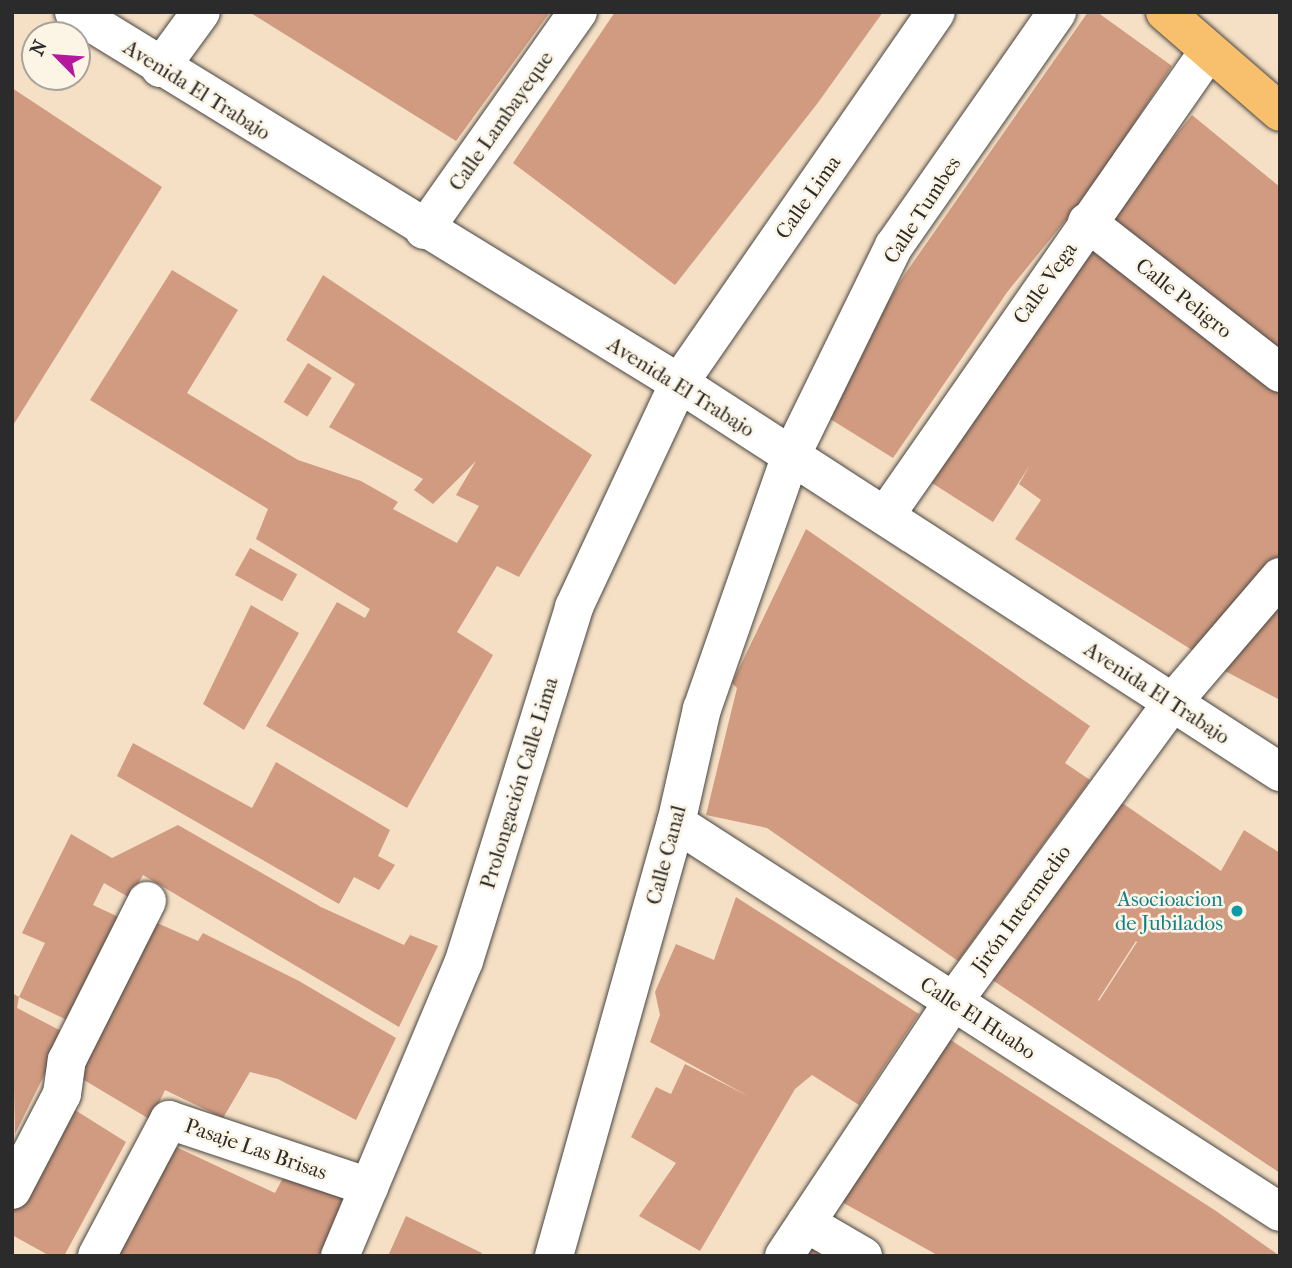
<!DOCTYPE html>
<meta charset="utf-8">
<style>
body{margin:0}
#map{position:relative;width:1292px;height:1268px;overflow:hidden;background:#f6e0c5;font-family:"IM FELL French Canon",serif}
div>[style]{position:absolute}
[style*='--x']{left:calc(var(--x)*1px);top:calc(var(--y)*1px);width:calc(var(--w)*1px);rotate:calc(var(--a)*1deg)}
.building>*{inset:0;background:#d09b80;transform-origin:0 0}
.roads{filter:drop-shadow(0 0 2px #494642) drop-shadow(0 0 2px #494642)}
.minor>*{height:38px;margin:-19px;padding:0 19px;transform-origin:19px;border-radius:19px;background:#fff}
.major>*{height:38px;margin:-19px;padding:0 19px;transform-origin:19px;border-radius:19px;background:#f8bf6c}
.dots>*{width:19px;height:19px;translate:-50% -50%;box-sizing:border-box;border:4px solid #fcf5e5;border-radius:50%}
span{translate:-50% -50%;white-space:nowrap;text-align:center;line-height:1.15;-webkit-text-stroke:5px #fcf5e5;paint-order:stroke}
.street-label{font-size:21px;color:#2b2b2b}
.culture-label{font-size:21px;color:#0d838f}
.right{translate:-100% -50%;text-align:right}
.frame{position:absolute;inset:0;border:14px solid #2b2b2b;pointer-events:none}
.north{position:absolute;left:21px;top:21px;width:70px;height:70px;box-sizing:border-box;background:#fcf5e5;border:2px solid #a8a49b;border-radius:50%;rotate:295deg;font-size:19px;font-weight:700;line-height:28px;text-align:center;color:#2b2b2b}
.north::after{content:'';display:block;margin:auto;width:24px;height:32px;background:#b5179e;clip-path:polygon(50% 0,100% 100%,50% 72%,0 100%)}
</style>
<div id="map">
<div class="building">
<i style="clip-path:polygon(249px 12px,550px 12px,456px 141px)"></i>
<i style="clip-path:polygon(615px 12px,883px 12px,817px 104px,675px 285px,513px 163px)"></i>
<i style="clip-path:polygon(1088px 12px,1097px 12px,1172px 66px,1091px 189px,1008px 291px,893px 458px,819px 412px,905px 274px)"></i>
<i style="clip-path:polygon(12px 88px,162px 187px,12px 427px)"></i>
<i style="clip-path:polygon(1192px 115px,1280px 187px,1280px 357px,1107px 219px)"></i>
<i style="clip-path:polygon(1091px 250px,1280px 391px,1280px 555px,1200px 655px,1015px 539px,1041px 500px,1019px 484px,1030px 465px,993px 522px,932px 483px)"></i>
<i style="clip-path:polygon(172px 270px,238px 310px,187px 393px,298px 460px,361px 481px,398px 502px,393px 509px,457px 543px,479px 506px,456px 495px,476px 461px,433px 504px,414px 490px,423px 479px,329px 427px,355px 384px,286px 340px,323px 275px,592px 455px,519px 577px,497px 566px,457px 632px,493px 655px,407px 808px,266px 726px,337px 602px,365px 618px,370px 609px,256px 539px,268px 509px,90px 400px)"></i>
<i style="left:308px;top:363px;width:28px;height:46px;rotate:32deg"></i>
<i style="clip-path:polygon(806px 529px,1090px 726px,1065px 763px,1090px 780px,958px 961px,767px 828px,706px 815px,737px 688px,732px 683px)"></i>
<i style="left:250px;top:548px;width:54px;height:31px;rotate:29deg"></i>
<i style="clip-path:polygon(1280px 603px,1280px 700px,1225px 671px)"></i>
<i style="clip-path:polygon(251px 605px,299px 633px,244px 730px,203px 704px)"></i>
<i style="clip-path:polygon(133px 743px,252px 808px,276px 762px,390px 830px,378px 856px,395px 865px,379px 890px,354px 877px,339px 904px,117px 776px)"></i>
<i style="clip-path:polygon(evenodd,1115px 798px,1221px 871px,1244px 830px,1280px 853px,1280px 1173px,988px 977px,1115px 798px,1136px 941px,1137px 942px,1099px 1001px,1098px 1000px,1136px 941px)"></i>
<i style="clip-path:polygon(178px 825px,321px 907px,404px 945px,410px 935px,438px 946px,399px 1027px,143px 875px,130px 898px,104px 883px,93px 905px,127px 921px,71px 1022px,19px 997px,45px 943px,22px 933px,71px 834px,112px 858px)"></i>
<i style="clip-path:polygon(736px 897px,919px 1014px,859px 1105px,812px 1075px,795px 1089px,700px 1251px,639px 1216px,676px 1163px,631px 1137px,656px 1087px,671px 1094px,685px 1064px,748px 1096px,650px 1042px,660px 1015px,655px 992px,676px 944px,714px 960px)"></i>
<i style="clip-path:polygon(148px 919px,198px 941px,203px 933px,299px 981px,396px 1038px,356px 1120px,278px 1079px,250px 1072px,223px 1118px,165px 1090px,151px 1120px,74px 1074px)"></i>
<i style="clip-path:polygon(12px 993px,19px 997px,17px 1008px,65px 1033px,15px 1134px)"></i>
<i style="clip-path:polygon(949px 1039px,1216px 1211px,1280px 1256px,939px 1256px,840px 1201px)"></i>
<i style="clip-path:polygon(67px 1105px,126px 1142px,64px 1256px,50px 1256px,12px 1235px,12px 1211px)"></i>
<i style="clip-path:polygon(174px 1146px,275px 1193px,284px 1176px,344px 1199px,320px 1256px,111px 1256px)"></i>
<i style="clip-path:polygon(406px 1216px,482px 1253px,480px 1256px,388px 1256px)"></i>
<i style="clip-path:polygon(806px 1241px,834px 1256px,797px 1256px)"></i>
</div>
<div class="roads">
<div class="minor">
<i style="--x:74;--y:12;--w:710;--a:31.52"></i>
<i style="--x:679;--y:383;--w:716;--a:32.91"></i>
<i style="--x:160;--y:68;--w:69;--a:-53.8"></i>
<i style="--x:1087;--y:222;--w:245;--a:38"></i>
<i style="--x:424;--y:230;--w:267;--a:-54.8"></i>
<i style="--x:885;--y:516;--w:565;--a:-55.16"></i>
<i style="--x:676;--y:823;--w:718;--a:32.78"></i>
<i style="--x:12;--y:1190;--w:108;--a:-62.5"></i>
<i style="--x:62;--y:1094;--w:34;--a:-82"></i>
<i style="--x:67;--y:1060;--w:178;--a:-63.3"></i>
<i style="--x:806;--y:1223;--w:66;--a:30.1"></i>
<i style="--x:97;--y:1256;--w:154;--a:-62.1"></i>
<i style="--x:169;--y:1120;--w:211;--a:18.5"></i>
<i style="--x:340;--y:1256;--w:320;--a:-67.2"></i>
<i style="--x:464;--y:961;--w:371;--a:-72.7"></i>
<i style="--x:574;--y:607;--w:247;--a:-64.9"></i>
<i style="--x:679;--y:383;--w:451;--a:-55.3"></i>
<i style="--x:554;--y:1256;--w:450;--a:-74.3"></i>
<i style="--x:676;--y:823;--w:117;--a:-77.2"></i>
<i style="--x:702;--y:709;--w:266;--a:-70.7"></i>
<i style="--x:790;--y:458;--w:236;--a:-63.9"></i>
<i style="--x:894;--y:246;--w:285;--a:-55.1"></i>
<i style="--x:784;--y:1256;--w:305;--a:-56.4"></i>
<i style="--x:953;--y:1002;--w:371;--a:-53.8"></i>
<i style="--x:1172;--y:703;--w:166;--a:-49.4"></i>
</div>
<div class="major">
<i style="--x:1165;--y:12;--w:152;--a:41"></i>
</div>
</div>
<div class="dots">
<i style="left:1237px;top:911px;background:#0f9aa8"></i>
</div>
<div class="street-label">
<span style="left:197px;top:90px;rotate:32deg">Avenida El Trabajo</span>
<span style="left:501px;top:121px;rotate:-55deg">Calle Lambayeque</span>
<span style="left:808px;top:197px;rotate:-55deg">Calle Lima</span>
<span style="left:922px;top:210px;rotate:-57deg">Calle Tumbes</span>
<span style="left:1045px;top:283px;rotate:-55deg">Calle Vega</span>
<span style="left:1184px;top:298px;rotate:38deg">Calle Peligro</span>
<span style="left:681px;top:387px;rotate:32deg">Avenida El Trabajo</span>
<span style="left:1157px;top:693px;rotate:33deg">Avenida El Trabajo</span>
<span style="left:519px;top:783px;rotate:-73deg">Prolongación Calle Lima</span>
<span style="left:666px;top:855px;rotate:-75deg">Calle Canal</span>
<span style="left:1021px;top:909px;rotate:-54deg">Jirón Intermedio</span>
<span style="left:978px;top:1018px;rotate:33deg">Calle El Huabo</span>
<span style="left:256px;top:1149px;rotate:19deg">Pasaje Las Brisas</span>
</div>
<div class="culture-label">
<span class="right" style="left:1223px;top:911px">Asocioacion<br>de Jubilados</span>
</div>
<div class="frame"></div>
<div class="north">N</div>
</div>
